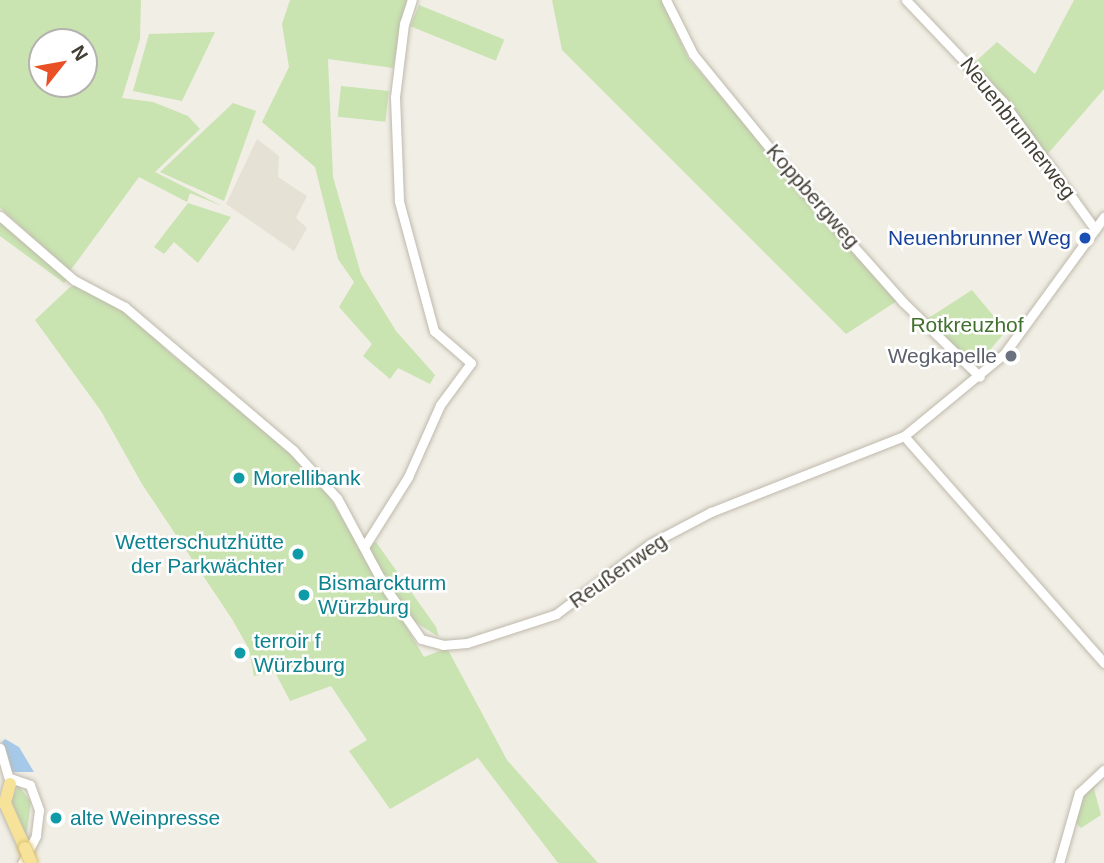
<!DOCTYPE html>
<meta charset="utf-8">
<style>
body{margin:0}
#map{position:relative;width:1104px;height:863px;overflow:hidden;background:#f1eee5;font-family:Helvetica,sans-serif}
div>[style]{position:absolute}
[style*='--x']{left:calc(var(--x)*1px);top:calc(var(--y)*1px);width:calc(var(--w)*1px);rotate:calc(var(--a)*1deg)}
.residential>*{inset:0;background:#e5e1d4}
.green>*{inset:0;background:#c9e3b1;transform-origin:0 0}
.water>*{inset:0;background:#a6c9ea}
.roads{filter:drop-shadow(0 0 2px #bfb9ac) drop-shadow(0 0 2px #bfb9ac)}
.minor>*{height:9px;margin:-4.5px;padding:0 4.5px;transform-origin:4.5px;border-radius:4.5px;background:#fff}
.major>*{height:12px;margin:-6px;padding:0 6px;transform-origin:6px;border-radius:6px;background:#f6e299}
.bridges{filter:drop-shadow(0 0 2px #d9c06b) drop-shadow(0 0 2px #d9c06b)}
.major-bridge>*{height:12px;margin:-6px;padding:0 6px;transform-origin:6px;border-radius:6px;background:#f6e299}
.dots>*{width:19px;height:19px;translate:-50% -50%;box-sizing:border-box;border:4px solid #fff;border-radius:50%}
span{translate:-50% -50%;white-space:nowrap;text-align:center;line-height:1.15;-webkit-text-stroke:5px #fff;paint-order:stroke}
.street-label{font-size:21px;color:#433f35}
.transit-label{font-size:21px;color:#164399}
.right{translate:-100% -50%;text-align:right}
.park-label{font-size:21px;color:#42702e}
.worship-label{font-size:21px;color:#5b616d}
.culture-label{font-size:21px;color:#0d838f}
.left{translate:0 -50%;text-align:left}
.north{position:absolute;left:28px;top:28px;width:70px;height:70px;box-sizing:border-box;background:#fff;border:2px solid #b4b2ae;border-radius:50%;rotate:59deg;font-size:19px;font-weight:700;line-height:28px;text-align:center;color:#433f35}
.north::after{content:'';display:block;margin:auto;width:24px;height:32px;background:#e95025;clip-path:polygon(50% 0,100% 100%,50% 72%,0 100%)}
</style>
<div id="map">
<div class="residential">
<i style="clip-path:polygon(257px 139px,279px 156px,278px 177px,307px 196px,296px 218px,307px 228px,294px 251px,226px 204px)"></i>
</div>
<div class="green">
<i style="clip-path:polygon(evenodd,0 0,141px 0,140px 39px,122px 98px,153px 102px,188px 116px,200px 129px,155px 172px,222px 206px,190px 193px,187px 202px,139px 177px,70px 271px,0 208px,0 0,42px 42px,84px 42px,84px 84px,42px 84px,42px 42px)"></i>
<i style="clip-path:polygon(290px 0,407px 0,393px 68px,328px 59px,333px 177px,361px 274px,396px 331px,435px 375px,430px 384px,398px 368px,390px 379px,363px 356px,372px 344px,339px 307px,354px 282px,338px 259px,315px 167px,262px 122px,289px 67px,282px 24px)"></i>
<i style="clip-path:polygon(552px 0,662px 0,688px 58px,897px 301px,846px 334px,562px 50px)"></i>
<i style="clip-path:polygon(1074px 0,1104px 0,1104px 89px,1045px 157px,973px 64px,997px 42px,1035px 74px)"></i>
<i style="left:419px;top:5px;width:92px;height:23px;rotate:22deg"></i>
<i style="clip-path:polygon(215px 32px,182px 101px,133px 91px,149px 34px)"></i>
<i style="left:341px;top:86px;width:48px;height:31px;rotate:6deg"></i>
<i style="clip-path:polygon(233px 103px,256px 111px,224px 201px,160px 172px)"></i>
<i style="clip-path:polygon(188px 203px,231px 217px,198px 263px,174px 242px,164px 254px,154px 247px)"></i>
<i style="clip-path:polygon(0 220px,69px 278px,64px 283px,0 236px)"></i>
<i style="clip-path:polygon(81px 285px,128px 313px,173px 356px,243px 408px,322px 484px,424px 657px,447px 648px,507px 760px,598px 863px,558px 863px,478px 758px,390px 809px,349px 751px,367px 740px,331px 686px,290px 701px,275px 672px,254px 676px,249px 649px,232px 619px,142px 484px,101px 411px,35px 320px,70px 287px)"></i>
<i style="clip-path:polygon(972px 290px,1006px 331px,974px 369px,924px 321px)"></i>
<i style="clip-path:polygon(376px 542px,436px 627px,439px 637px,412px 620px,385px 580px,367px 546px)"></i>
<i style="clip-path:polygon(1104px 774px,1094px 789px,1101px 815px,1081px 828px,1074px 821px,1081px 796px)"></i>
<i style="clip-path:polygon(19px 786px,31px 802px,26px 840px,10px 801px)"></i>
</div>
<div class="water">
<i style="clip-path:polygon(5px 739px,19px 747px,34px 772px,11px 772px,2px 742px)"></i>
</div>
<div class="roads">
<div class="minor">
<i style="--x:666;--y:0;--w:60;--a:63.4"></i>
<i style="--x:693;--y:54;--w:182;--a:50.8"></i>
<i style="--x:808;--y:195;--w:143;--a:48.4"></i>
<i style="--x:903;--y:302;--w:107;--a:44.2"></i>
<i style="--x:906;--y:0;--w:141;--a:46.4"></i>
<i style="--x:1003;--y:102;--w:157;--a:54.1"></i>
<i style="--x:0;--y:216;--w:98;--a:40.9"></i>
<i style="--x:74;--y:280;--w:58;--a:27.9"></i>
<i style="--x:125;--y:307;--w:221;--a:40.4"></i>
<i style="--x:293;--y:450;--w:65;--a:47.5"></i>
<i style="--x:337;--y:498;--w:101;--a:61.7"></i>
<i style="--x:385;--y:587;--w:63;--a:55.3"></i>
<i style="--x:421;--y:639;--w:23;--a:15"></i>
<i style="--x:443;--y:645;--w:24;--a:-5"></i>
<i style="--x:467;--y:643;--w:94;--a:-18"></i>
<i style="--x:556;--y:614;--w:117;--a:-36.7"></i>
<i style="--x:650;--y:544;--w:69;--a:-27.7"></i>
<i style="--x:711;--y:512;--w:207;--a:-21.5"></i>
<i style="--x:904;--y:436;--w:129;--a:-39.4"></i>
<i style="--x:1004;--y:354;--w:170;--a:-53.9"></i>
<i style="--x:904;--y:436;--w:303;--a:48.6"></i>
<i style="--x:364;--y:547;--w:83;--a:-57.8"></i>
<i style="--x:408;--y:477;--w:79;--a:-66"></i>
<i style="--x:440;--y:405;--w:52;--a:-53.6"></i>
<i style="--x:471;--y:363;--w:49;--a:-139.1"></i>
<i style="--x:434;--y:331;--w:135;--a:-105.1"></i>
<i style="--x:399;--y:201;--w:104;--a:-92.2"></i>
<i style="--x:395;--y:97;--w:74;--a:-83"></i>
<i style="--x:404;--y:24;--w:25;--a:-72"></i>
<i style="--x:0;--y:748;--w:35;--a:74"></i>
<i style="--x:10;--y:778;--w:21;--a:19"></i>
<i style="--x:30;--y:785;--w:27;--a:70"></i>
<i style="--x:39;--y:810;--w:26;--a:97"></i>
<i style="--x:36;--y:836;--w:30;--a:117"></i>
<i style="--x:1059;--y:863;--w:73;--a:-74.1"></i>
<i style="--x:1079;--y:793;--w:34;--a:-43"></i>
</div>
<div class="major">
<i style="--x:10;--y:784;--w:20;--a:105"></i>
<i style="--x:5;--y:803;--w:49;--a:66"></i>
</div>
</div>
<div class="bridges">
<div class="major-bridge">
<i style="--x:25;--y:848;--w:15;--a:67"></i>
</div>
</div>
<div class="dots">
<i style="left:1085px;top:238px;background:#1a4fb4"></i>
<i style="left:1011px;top:356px;background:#6b7280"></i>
<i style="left:239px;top:478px;background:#0f9aa8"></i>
<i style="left:298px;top:554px;background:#0f9aa8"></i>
<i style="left:304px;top:595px;background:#0f9aa8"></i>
<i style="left:240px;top:653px;background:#0f9aa8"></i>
<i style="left:56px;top:818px;background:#0f9aa8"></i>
</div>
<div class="street-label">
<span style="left:1018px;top:128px;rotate:52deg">Neuenbrunnerweg</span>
<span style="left:813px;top:196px;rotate:49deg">Koppbergweg</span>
<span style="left:618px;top:571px;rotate:-35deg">Reußenweg</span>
</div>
<div class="transit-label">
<span class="right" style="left:1071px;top:238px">Neuenbrunner Weg</span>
</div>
<div class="park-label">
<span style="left:967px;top:325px">Rotkreuzhof</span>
</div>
<div class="worship-label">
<span class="right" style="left:997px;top:356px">Wegkapelle</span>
</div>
<div class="culture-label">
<span class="left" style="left:253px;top:478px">Morellibank</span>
<span class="right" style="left:284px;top:554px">Wetterschutzhütte<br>der Parkwächter</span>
<span class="left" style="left:318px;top:595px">Bismarckturm<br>Würzburg</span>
<span class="left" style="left:254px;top:653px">terroir f<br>Würzburg</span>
<span class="left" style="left:70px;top:818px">alte Weinpresse</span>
</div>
<div class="north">N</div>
</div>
